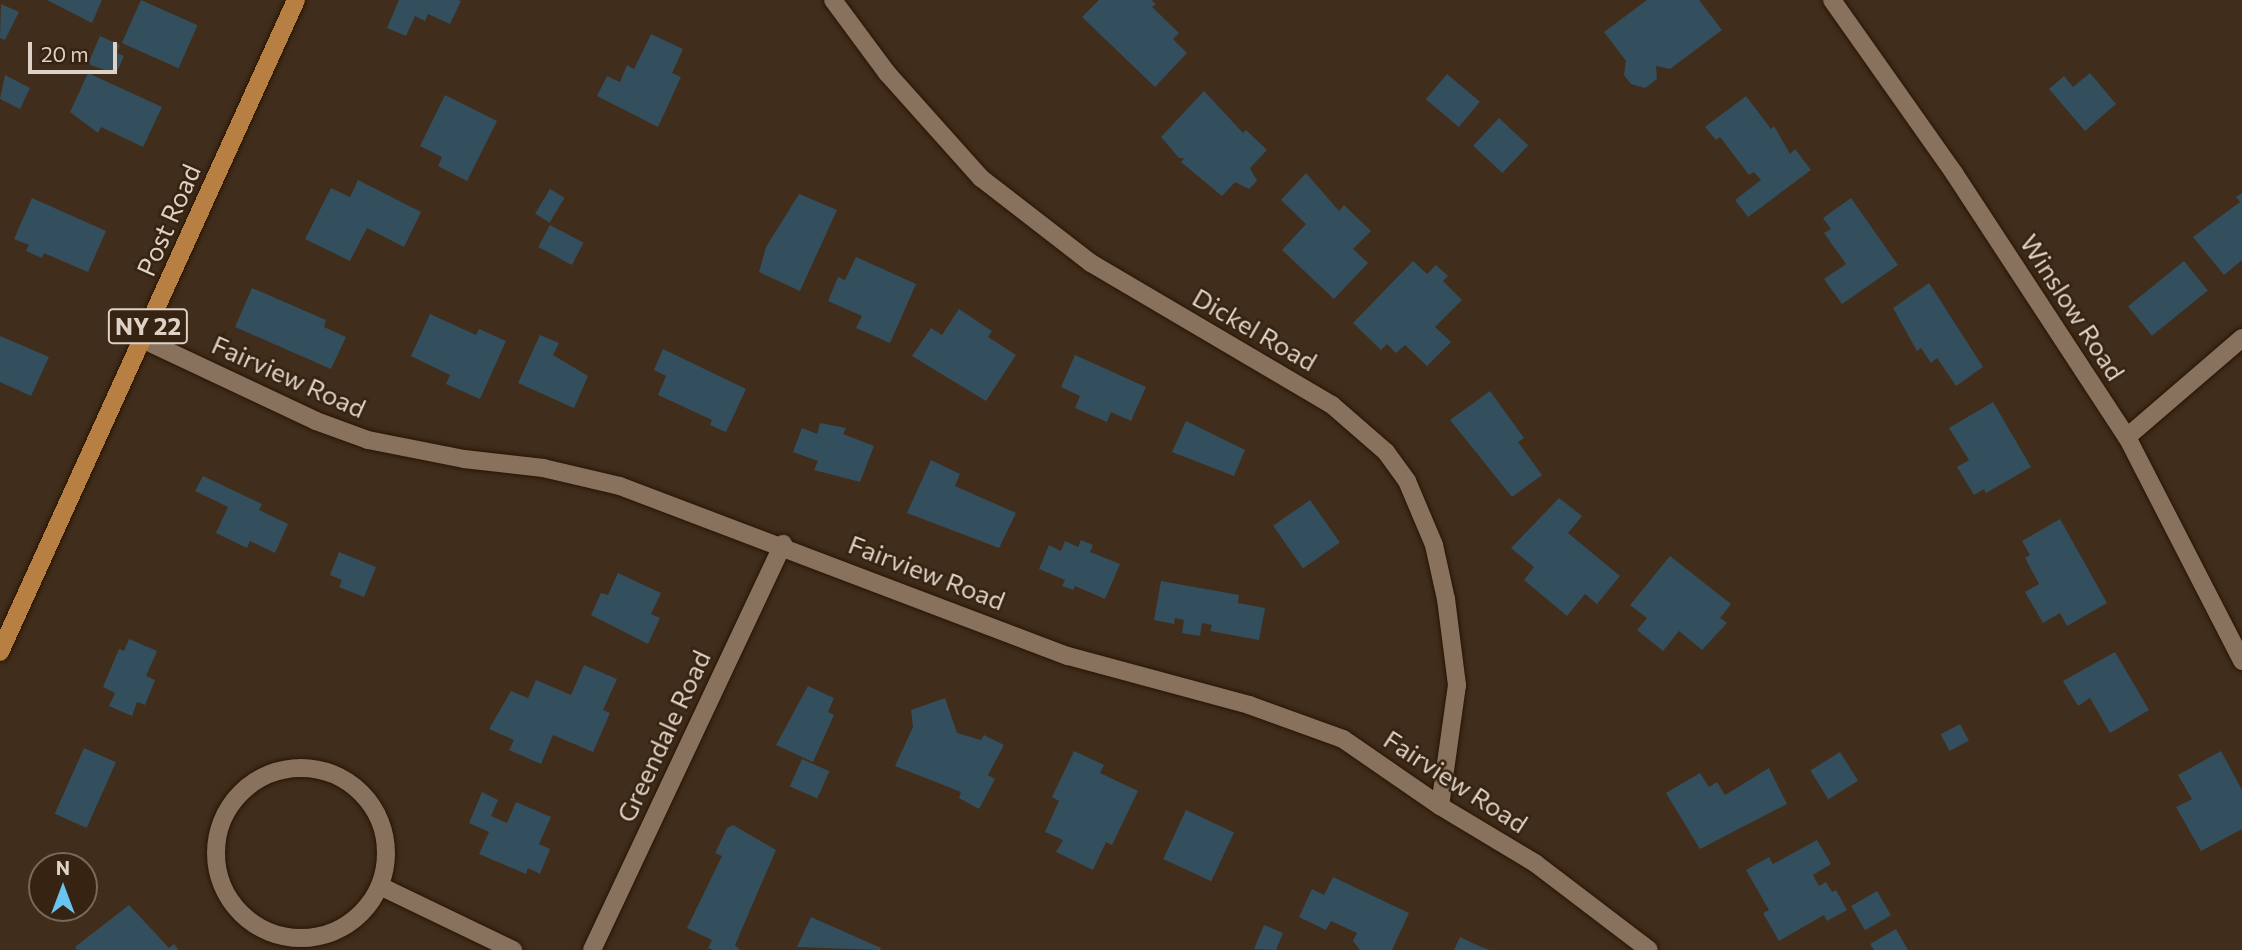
<!DOCTYPE html>
<style>
body{margin:0}
#map{position:relative;width:2242px;height:950px;overflow:hidden;background:#412d1b;font-family:Commissioner,sans-serif}
div>[style]{position:absolute}
[style*='--x']{left:calc(var(--x)*1px);top:calc(var(--y)*1px);width:calc(var(--w)*1px);rotate:calc(var(--a)*1deg)}
.building>*{inset:0;background:#334e5d;transform-origin:0 0}
.roads{filter:drop-shadow(0 0 2px #271504) drop-shadow(0 0 2px #271504)}
.minor>*{height:18px;margin:-9px;padding:0 9px;transform-origin:9px;border-radius:9px;background:#88725e}
.minor>.ring{margin:-9px;padding:0;box-sizing:content-box;background:none;border:18px solid #88725e;border-radius:50%}
.primary>*{height:18px;margin:-9px;padding:0 9px;transform-origin:9px;border-radius:9px;background:#b77f42}
span{translate:-50% -50%;white-space:nowrap;text-align:center;line-height:1.15;-webkit-text-stroke:5px #362311;paint-order:stroke}
.shield-label span{padding:2px 5px;background:#362311;border:2px solid;border-radius:5px;-webkit-text-stroke-width:0}
.shield-label{font-size:24px;color:#ded1c6;font-weight:700}
.street-label{font-size:26px;color:#ded1c6}
.north{position:absolute;left:28px;top:852px;width:70px;height:70px;box-sizing:border-box;background:#362311;border:2px solid #796959;border-radius:50%;rotate:0deg;font-size:19px;font-weight:700;line-height:28px;text-align:center;color:#ded1c6}
.north::after{content:'';display:block;margin:auto;width:24px;height:32px;background:#68c4f0;clip-path:polygon(50% 0,100% 100%,50% 72%,0 100%)}
.scale{position:absolute;left:28px;top:42px;width:89px;height:32px;box-sizing:border-box;border:4px solid #ded1c6;border-top:0;padding-left:9px;font-size:21px;line-height:24px;white-space:nowrap;color:#ded1c6;-webkit-text-stroke:5px #362311;paint-order:stroke}
</style>
<div id="map">
<div class="building">
<i style="clip-path:polygon(47px 0,102px 0,92px 23px)"></i>
<i style="left:141px;top:0;width:62px;height:47px;rotate:24deg"></i>
<i style="clip-path:polygon(399px 0,458px 0,461px 1px,450px 24px,428px 14px,425px 21px,415px 16px,406px 36px,387px 28px)"></i>
<i style="clip-path:polygon(1099px 0,1151px 0,1156px 4px,1152px 7px,1179px 33px,1173px 39px,1187px 53px,1155px 87px,1082px 17px)"></i>
<i style="clip-path:polygon(1647px 0,1699px 0,1722px 30px,1670px 69px,1656px 66px,1657px 79px,1645px 88px,1631px 84px,1624px 75px,1626px 61px,1604px 32px)"></i>
<i style="clip-path:polygon(1px 4px,19px 12px,5px 40px,0 38px)"></i>
<i style="clip-path:polygon(651px 34px,683px 49px,672px 73px,681px 77px,658px 127px,597px 96px,607px 76px,620px 82px,627px 65px,634px 69px)"></i>
<i style="clip-path:polygon(100px 36px,120px 45px,117px 53px,124px 56px,116px 74px,88px 64px)"></i>
<i style="clip-path:polygon(88px 73px,162px 107px,143px 147px,101px 127px,98px 133px,70px 112px)"></i>
<i style="clip-path:polygon(2090px 73px,2116px 104px,2085px 131px,2049px 89px,2064px 76px,2073px 87px)"></i>
<i style="left:1447px;top:74px;width:43px;height:33px;rotate:40deg"></i>
<i style="clip-path:polygon(5px 75px,30px 88px,20px 109px,0 99px)"></i>
<i style="clip-path:polygon(1204px 91px,1243px 133px,1246px 130px,1267px 150px,1250px 168px,1257px 181px,1249px 189px,1235px 182px,1222px 196px,1181px 162px,1184px 158px,1179px 158px,1161px 137px)"></i>
<i style="clip-path:polygon(445px 95px,497px 121px,467px 181px,438px 166px,442px 157px,420px 146px)"></i>
<i style="clip-path:polygon(1746px 96px,1771px 129px,1774px 126px,1790px 154px,1795px 149px,1811px 170px,1748px 217px,1735px 200px,1761px 180px,1754px 172px,1749px 175px,1720px 137px,1716px 140px,1705px 127px)"></i>
<i style="left:1499px;top:118px;width:40px;height:38px;rotate:43deg"></i>
<i style="clip-path:polygon(1306px 173px,1339px 211px,1344px 205px,1371px 231px,1353px 249px,1368px 263px,1334px 299px,1282px 250px,1306px 224px,1281px 200px)"></i>
<i style="clip-path:polygon(358px 180px,421px 212px,404px 247px,367px 228px,350px 261px,305px 239px,331px 188px,350px 197px)"></i>
<i style="left:550px;top:189px;width:17px;height:29px;rotate:31deg"></i>
<i style="clip-path:polygon(2242px 193px,2242px 260px,2224px 275px,2193px 237px,2240px 202px,2236px 197px)"></i>
<i style="clip-path:polygon(799px 194px,837px 210px,800px 291px,759px 272px,766px 247px)"></i>
<i style="clip-path:polygon(32px 198px,106px 231px,88px 272px,44px 253px,42px 258px,26px 251px,29px 245px,14px 239px)"></i>
<i style="clip-path:polygon(1851px 198px,1898px 265px,1842px 304px,1824px 279px,1846px 264px,1824px 233px,1831px 229px,1823px 218px)"></i>
<i style="left:550px;top:225px;width:38px;height:25px;rotate:28deg"></i>
<i style="clip-path:polygon(856px 257px,916px 284px,890px 343px,856px 328px,862px 316px,828px 301px,838px 277px,845px 280px)"></i>
<i style="clip-path:polygon(1413px 261px,1427px 274px,1436px 265px,1448px 276px,1443px 281px,1462px 300px,1435px 327px,1451px 342px,1427px 366px,1405px 345px,1396px 353px,1387px 344px,1381px 350px,1353px 323px)"></i>
<i style="left:2184px;top:261px;width:38px;height:72px;rotate:51deg"></i>
<i style="clip-path:polygon(1929px 283px,1983px 367px,1956px 386px,1937px 358px,1931px 363px,1921px 348px,1917px 351px,1893px 308px)"></i>
<i style="clip-path:polygon(252px 288px,326px 320px,324px 327px,346px 337px,331px 369px,235px 327px)"></i>
<i style="clip-path:polygon(959px 309px,992px 331px,988px 337px,1016px 355px,986px 401px,912px 356px,931px 328px,942px 335px)"></i>
<i style="clip-path:polygon(430px 314px,476px 335px,479px 329px,506px 341px,480px 399px,446px 384px,450px 375px,411px 356px)"></i>
<i style="clip-path:polygon(540px 335px,559px 343px,553px 355px,588px 376px,574px 408px,518px 383px)"></i>
<i style="clip-path:polygon(0 336px,49px 357px,31px 396px,0 382px)"></i>
<i style="clip-path:polygon(663px 349px,746px 389px,726px 432px,710px 425px,712px 420px,658px 395px,666px 376px,654px 370px)"></i>
<i style="clip-path:polygon(1075px 355px,1146px 387px,1131px 421px,1111px 412px,1107px 422px,1075px 408px,1080px 396px,1061px 387px)"></i>
<i style="clip-path:polygon(1490px 391px,1524px 438px,1518px 442px,1542px 475px,1512px 497px,1450px 420px)"></i>
<i style="clip-path:polygon(1993px 402px,2031px 467px,1986px 493px,1984px 489px,1974px 495px,1957px 467px,1969px 460px,1949px 428px)"></i>
<i style="clip-path:polygon(1186px 421px,1245px 450px,1234px 476px,1172px 452px)"></i>
<i style="clip-path:polygon(820px 423px,846px 428px,843px 434px,874px 446px,860px 482px,814px 470px,818px 461px,793px 452px,802px 428px,817px 434px)"></i>
<i style="clip-path:polygon(931px 460px,960px 474px,955px 486px,1016px 513px,999px 548px,907px 513px)"></i>
<i style="clip-path:polygon(203px 476px,262px 504px,259px 510px,288px 524px,275px 553px,250px 541px,247px 548px,216px 533px,228px 507px,195px 491px)"></i>
<i style="clip-path:polygon(1559px 498px,1582px 516px,1568px 533px,1620px 576px,1597px 604px,1585px 594px,1567px 616px,1524px 580px,1534px 567px,1511px 548px)"></i>
<i style="left:1310px;top:500px;width:52px;height:45px;rotate:55deg"></i>
<i style="clip-path:polygon(2060px 519px,2107px 603px,2067px 626px,2060px 613px,2043px 623px,2025px 592px,2039px 584px,2025px 558px,2030px 555px,2022px 541px)"></i>
<i style="clip-path:polygon(1081px 540px,1093px 545px,1090px 552px,1120px 564px,1105px 599px,1075px 586px,1073px 590px,1062px 586px,1065px 580px,1039px 569px,1049px 545px,1061px 551px,1065px 541px,1078px 547px)"></i>
<i style="clip-path:polygon(339px 552px,376px 567px,364px 597px,339px 587px,342px 580px,330px 575px)"></i>
<i style="clip-path:polygon(1670px 556px,1731px 604px,1720px 618px,1727px 623px,1702px 650px,1679px 631px,1663px 651px,1637px 630px,1647px 618px,1630px 605px)"></i>
<i style="clip-path:polygon(618px 573px,661px 593px,651px 614px,660px 618px,648px 644px,591px 615px,601px 593px,608px 595px)"></i>
<i style="clip-path:polygon(1161px 581px,1239px 595px,1238px 603px,1265px 608px,1259px 640px,1210px 631px,1212px 625px,1202px 623px,1200px 636px,1182px 633px,1184px 620px,1175px 618px,1174px 624px,1154px 620px)"></i>
<i style="clip-path:polygon(129px 639px,157px 651px,146px 676px,155px 680px,145px 705px,137px 702px,132px 716px,109px 706px,115px 693px,103px 687px,119px 649px,124px 651px)"></i>
<i style="clip-path:polygon(2115px 652px,2149px 710px,2110px 733px,2090px 698px,2078px 706px,2063px 681px)"></i>
<i style="clip-path:polygon(584px 665px,617px 679px,603px 710px,610px 713px,593px 752px,553px 735px,541px 764px,509px 750px,514px 740px,489px 729px,511px 691px,528px 698px,536px 680px,571px 695px)"></i>
<i style="clip-path:polygon(808px 686px,834px 698px,828px 712px,834px 715px,813px 762px,776px 745px)"></i>
<i style="clip-path:polygon(945px 698px,957px 733px,981px 740px,984px 735px,1004px 745px,988px 775px,995px 779px,979px 809px,959px 798px,961px 792px,895px 766px,913px 727px,911px 710px)"></i>
<i style="left:1960px;top:724px;width:19px;height:22px;rotate:62deg"></i>
<i style="left:84px;top:748px;width:35px;height:72px;rotate:24deg"></i>
<i style="clip-path:polygon(1074px 751px,1104px 765px,1100px 773px,1138px 791px,1112px 845px,1106px 842px,1093px 870px,1056px 852px,1063px 840px,1045px 832px,1059px 801px,1052px 797px)"></i>
<i style="clip-path:polygon(2221px 751px,2242px 790px,2242px 829px,2201px 851px,2176px 807px,2192px 799px,2178px 775px)"></i>
<i style="left:1840px;top:752px;width:34px;height:35px;rotate:58deg"></i>
<i style="left:802px;top:759px;width:30px;height:30px;rotate:24deg"></i>
<i style="clip-path:polygon(1769px 768px,1787px 804px,1700px 849px,1666px 793px,1700px 773px,1709px 787px,1717px 782px,1725px 795px)"></i>
<i style="clip-path:polygon(482px 792px,498px 800px,491px 816px,507px 823px,516px 802px,551px 817px,539px 844px,550px 849px,540px 874px,528px 868px,526px 874px,479px 854px,489px 832px,469px 823px)"></i>
<i style="left:1186px;top:810px;width:53px;height:54px;rotate:25deg"></i>
<i style="clip-path:polygon(733px 825px,776px 850px,735px 945px,740px 950px,713px 950px,708px 948px,712px 940px,687px 928px,722px 856px,715px 853px,727px 828px)"></i>
<i style="clip-path:polygon(1817px 840px,1831px 864px,1813px 875px,1819px 886px,1826px 882px,1832px 892px,1836px 890px,1847px 910px,1827px 921px,1824px 915px,1779px 941px,1763px 913px,1769px 910px,1746px 870px,1769px 857px,1773px 864px)"></i>
<i style="clip-path:polygon(1333px 877px,1409px 913px,1392px 950px,1360px 950px,1353px 941px,1357px 933px,1331px 921px,1326px 930px,1299px 917px,1312px 889px,1324px 895px)"></i>
<i style="left:1877px;top:891px;width:28px;height:30px;rotate:60deg"></i>
<i style="clip-path:polygon(129px 905px,169px 948px,174px 944px,179px 950px,77px 950px,75px 947px)"></i>
<i style="clip-path:polygon(811px 917px,881px 948px,880px 950px,797px 947px)"></i>
<i style="clip-path:polygon(1264px 925px,1283px 933px,1276px 950px,1254px 949px)"></i>
<i style="clip-path:polygon(1896px 929px,1908px 950px,1874px 950px,1870px 944px)"></i>
<i style="clip-path:polygon(1460px 937px,1479px 946px,1490px 950px,1454px 950px)"></i>
</div>
<div class="roads">
<div class="minor">
<i style="--x:833;--y:0;--w:91;--a:53.5"></i>
<i style="--x:887;--y:73;--w:141;--a:48.2"></i>
<i style="--x:981;--y:178;--w:139;--a:37.7"></i>
<i style="--x:1091;--y:263;--w:280;--a:30.5"></i>
<i style="--x:1332;--y:405;--w:72;--a:41"></i>
<i style="--x:1386;--y:452;--w:36;--a:54"></i>
<i style="--x:1407;--y:481;--w:69;--a:67.1"></i>
<i style="--x:1434;--y:545;--w:55;--a:77.5"></i>
<i style="--x:1446;--y:599;--w:87;--a:82.7"></i>
<i style="--x:1457;--y:685;--w:122;--a:98"></i>
<i style="--x:1832;--y:0;--w:212;--a:54.8"></i>
<i style="--x:1954;--y:173;--w:316;--a:56.8"></i>
<i style="--x:2127;--y:437;--w:252;--a:62.8"></i>
<i style="--x:142;--y:339;--w:192;--a:25.2"></i>
<i style="--x:316;--y:421;--w:55;--a:20.1"></i>
<i style="--x:368;--y:440;--w:98;--a:11.2"></i>
<i style="--x:464;--y:459;--w:80;--a:6.5"></i>
<i style="--x:543;--y:468;--w:79;--a:13.2"></i>
<i style="--x:620;--y:486;--w:479;--a:20.8"></i>
<i style="--x:1068;--y:656;--w:188;--a:15.1"></i>
<i style="--x:1249;--y:705;--w:100;--a:19.9"></i>
<i style="--x:1343;--y:739;--w:118;--a:34.6"></i>
<i style="--x:1440;--y:806;--w:111;--a:31"></i>
<i style="--x:1535;--y:863;--w:143;--a:37.3"></i>
<i style="--x:2127;--y:437;--w:152;--a:-40.7"></i>
<i class="ring" style="left:216px;top:768px;width:152px;height:152px"></i>
<i style="--x:380;--y:886;--w:148;--a:25.7"></i>
<i style="--x:592;--y:950;--w:449;--a:-64.8"></i>
</div>
<div class="primary">
<i style="--x:0;--y:652;--w:716;--a:-65.58"></i>
</div>
</div>
<div class="shield-label">
<span style="left:148px;top:326px">NY 22</span>
</div>
<div class="street-label">
<span style="left:168px;top:220px;rotate:-66deg">Post Road</span>
<span style="left:2073px;top:307px;rotate:57deg">Winslow Road</span>
<span style="left:1255px;top:329px;rotate:30deg">Dickel Road</span>
<span style="left:289px;top:376px;rotate:24deg">Fairview Road</span>
<span style="left:927px;top:572px;rotate:21deg">Fairview Road</span>
<span style="left:663px;top:736px;rotate:-65deg">Greendale Road</span>
<span style="left:1456px;top:781px;rotate:33deg">Fairview Road</span>
</div>
<div class="north">N</div>
<div class="scale">20 m</div>
</div>
